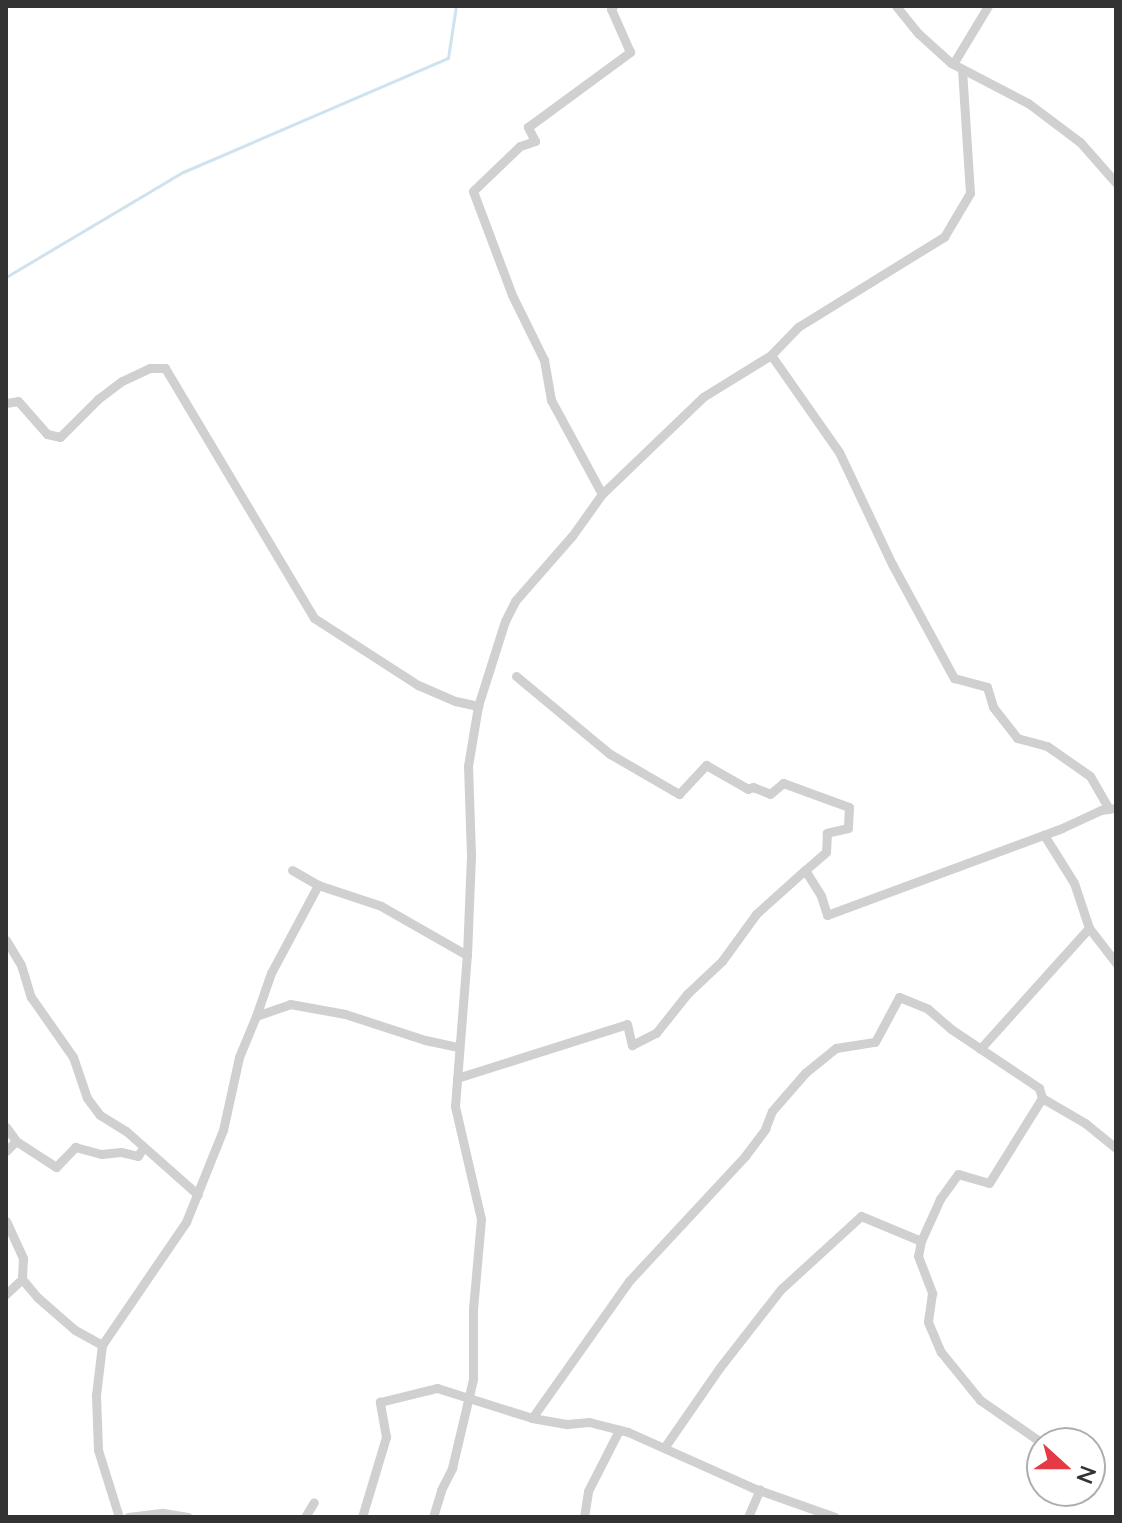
<!DOCTYPE html>
<style>
body{margin:0}
#map{position:relative;width:1122px;height:1523px;overflow:hidden;background:#fff;font-family:Lato,sans-serif}
div>[style]{position:absolute}
[style*='--x']{left:calc(var(--x)*1px);top:calc(var(--y)*1px);width:calc(var(--w)*1px);rotate:calc(var(--a)*1deg)}
.stream>*{height:3px;margin:-1.5px;padding:0 1.5px;transform-origin:1.5px;border-radius:1.5px;background:#cfe2ee}
.street>*{height:9px;margin:-4.5px;padding:0 4.5px;transform-origin:4.5px;border-radius:4.5px;background:#d0d0d0}
span{translate:-50% -50%;white-space:nowrap;text-align:center;line-height:1.15;-webkit-text-stroke:8px #fff;paint-order:stroke}
.frame{position:absolute;inset:0;border:8px solid #333;pointer-events:none}
.north{position:absolute;left:1026px;top:1427px;width:80px;height:80px;box-sizing:border-box;background:#fff;border:2px solid #adadad;border-radius:50%;rotate:111deg;font-size:22px;font-weight:700;line-height:32px;text-align:center;color:#333}
.north::after{content:'';display:block;margin:auto;width:28px;height:36px;background:#e63946;clip-path:polygon(50% 0,100% 100%,50% 72%,0 100%)}
</style>
<div id="map">
<div class="stream">
<i style="--x:6;--y:277;--w:206;--a:-30.7"></i>
<i style="--x:183;--y:172;--w:288;--a:-23.3"></i>
<i style="--x:448;--y:58;--w:53;--a:-81.3"></i>
</div>
<div class="street">
<i style="--x:896;--y:6;--w:36;--a:51"></i>
<i style="--x:919;--y:34;--w:43;--a:42.2"></i>
<i style="--x:951;--y:63;--w:87;--a:27.5"></i>
<i style="--x:1028;--y:103;--w:65;--a:36.9"></i>
<i style="--x:1080;--y:142;--w:55;--a:48.7"></i>
<i style="--x:953;--y:64;--w:68;--a:-58.9"></i>
<i style="--x:771;--y:355;--w:118;--a:55"></i>
<i style="--x:839;--y:452;--w:124;--a:64.7"></i>
<i style="--x:892;--y:564;--w:130;--a:61.5"></i>
<i style="--x:954;--y:678;--w:34;--a:15"></i>
<i style="--x:987;--y:687;--w:21;--a:73"></i>
<i style="--x:993;--y:707;--w:39;--a:52"></i>
<i style="--x:1017;--y:738;--w:31;--a:15"></i>
<i style="--x:1047;--y:746;--w:52;--a:34.9"></i>
<i style="--x:1090;--y:776;--w:38;--a:60"></i>
<i style="--x:6;--y:403;--w:12;--a:-9"></i>
<i style="--x:18;--y:401;--w:44;--a:48.7"></i>
<i style="--x:47;--y:434;--w:13;--a:13"></i>
<i style="--x:60;--y:437;--w:54;--a:-45"></i>
<i style="--x:98;--y:399;--w:30;--a:-37"></i>
<i style="--x:122;--y:381;--w:31;--a:-25"></i>
<i style="--x:150;--y:368;--w:15;--a:0"></i>
<i style="--x:165;--y:368;--w:291;--a:59.2"></i>
<i style="--x:314;--y:618;--w:124;--a:32.8"></i>
<i style="--x:418;--y:685;--w:40;--a:23.4"></i>
<i style="--x:455;--y:701;--w:24;--a:12"></i>
<i style="--x:602;--y:494;--w:107;--a:-118.5"></i>
<i style="--x:551;--y:400;--w:41;--a:-99.9"></i>
<i style="--x:544;--y:360;--w:72;--a:-116.2"></i>
<i style="--x:512;--y:295;--w:111;--a:-110.6"></i>
<i style="--x:473;--y:191;--w:65;--a:-43.8"></i>
<i style="--x:520;--y:146;--w:16;--a:-18"></i>
<i style="--x:535;--y:141;--w:16;--a:-117"></i>
<i style="--x:528;--y:127;--w:127;--a:-36.3"></i>
<i style="--x:630;--y:52;--w:47;--a:-113.8"></i>
<i style="--x:611;--y:9;--w:4;--a:-56"></i>
<i style="--x:516;--y:676;--w:122;--a:39.7"></i>
<i style="--x:610;--y:754;--w:80;--a:30.1"></i>
<i style="--x:679;--y:794;--w:40;--a:-47"></i>
<i style="--x:706;--y:765;--w:48;--a:29.7"></i>
<i style="--x:748;--y:789;--w:5;--a:-22"></i>
<i style="--x:753;--y:787;--w:18;--a:22"></i>
<i style="--x:770;--y:794;--w:17;--a:-40"></i>
<i style="--x:783;--y:783;--w:70;--a:20"></i>
<i style="--x:849;--y:807;--w:21;--a:93"></i>
<i style="--x:848;--y:828;--w:22;--a:167"></i>
<i style="--x:827;--y:833;--w:19;--a:93"></i>
<i style="--x:826;--y:852;--w:28;--a:139"></i>
<i style="--x:805;--y:870;--w:31;--a:58"></i>
<i style="--x:821;--y:896;--w:20;--a:72"></i>
<i style="--x:827;--y:915;--w:251;--a:-20.3"></i>
<i style="--x:1062;--y:828;--w:43;--a:-24.8"></i>
<i style="--x:1101;--y:810;--w:15;--a:-8"></i>
<i style="--x:292;--y:870;--w:30;--a:30"></i>
<i style="--x:318;--y:885;--w:66;--a:18.4"></i>
<i style="--x:381;--y:906;--w:99;--a:29.7"></i>
<i style="--x:1089;--y:928;--w:44;--a:52.4"></i>
<i style="--x:6;--y:940;--w:29;--a:59"></i>
<i style="--x:21;--y:965;--w:34;--a:73"></i>
<i style="--x:31;--y:997;--w:73;--a:55"></i>
<i style="--x:73;--y:1057;--w:43;--a:71.1"></i>
<i style="--x:87;--y:1098;--w:21;--a:53"></i>
<i style="--x:100;--y:1115;--w:31;--a:32"></i>
<i style="--x:126;--y:1131;--w:96;--a:41.6"></i>
<i style="--x:256;--y:1016;--w:46;--a:-70.8"></i>
<i style="--x:271;--y:973;--w:100;--a:-61.9"></i>
<i style="--x:980;--y:1049;--w:163;--a:-48"></i>
<i style="--x:1089;--y:928;--w:47;--a:-108.4"></i>
<i style="--x:1074;--y:883;--w:57;--a:-122"></i>
<i style="--x:457;--y:1078;--w:178;--a:-17.6"></i>
<i style="--x:627;--y:1024;--w:22;--a:77"></i>
<i style="--x:632;--y:1045;--w:27;--a:-27"></i>
<i style="--x:656;--y:1033;--w:50;--a:-51.5"></i>
<i style="--x:687;--y:994;--w:48;--a:-43.3"></i>
<i style="--x:722;--y:961;--w:58;--a:-54.1"></i>
<i style="--x:756;--y:914;--w:66;--a:-41.9"></i>
<i style="--x:1042;--y:1098;--w:50;--a:30.2"></i>
<i style="--x:1085;--y:1123;--w:40;--a:39"></i>
<i style="--x:6;--y:1127;--w:17;--a:54"></i>
<i style="--x:6;--y:1151;--w:14;--a:-45"></i>
<i style="--x:16;--y:1141;--w:48;--a:33"></i>
<i style="--x:56;--y:1167;--w:28;--a:-46"></i>
<i style="--x:75;--y:1147;--w:27;--a:15"></i>
<i style="--x:101;--y:1154;--w:20;--a:-6"></i>
<i style="--x:121;--y:1152;--w:17;--a:13"></i>
<i style="--x:138;--y:1156;--w:8;--a:-60"></i>
<i style="--x:6;--y:1221;--w:41;--a:65.3"></i>
<i style="--x:23;--y:1258;--w:21;--a:93"></i>
<i style="--x:921;--y:1241;--w:15;--a:101"></i>
<i style="--x:918;--y:1256;--w:40;--a:69"></i>
<i style="--x:932;--y:1293;--w:29;--a:98"></i>
<i style="--x:928;--y:1322;--w:33;--a:67"></i>
<i style="--x:941;--y:1352;--w:62;--a:50.9"></i>
<i style="--x:980;--y:1400;--w:75;--a:34.7"></i>
<i style="--x:6;--y:1294;--w:22;--a:-43"></i>
<i style="--x:22;--y:1279;--w:23;--a:50"></i>
<i style="--x:37;--y:1297;--w:50;--a:41"></i>
<i style="--x:75;--y:1330;--w:31;--a:29"></i>
<i style="--x:532;--y:1418;--w:168;--a:-54.7"></i>
<i style="--x:629;--y:1281;--w:171;--a:-47.1"></i>
<i style="--x:745;--y:1156;--w:34;--a:-53"></i>
<i style="--x:765;--y:1129;--w:19;--a:-69"></i>
<i style="--x:772;--y:1111;--w:50;--a:-49"></i>
<i style="--x:805;--y:1073;--w:40;--a:-39"></i>
<i style="--x:836;--y:1048;--w:39;--a:-9"></i>
<i style="--x:875;--y:1042;--w:51;--a:-61.9"></i>
<i style="--x:899;--y:997;--w:31;--a:22"></i>
<i style="--x:928;--y:1009;--w:30;--a:41"></i>
<i style="--x:951;--y:1029;--w:106;--a:33.8"></i>
<i style="--x:1039;--y:1088;--w:10;--a:73"></i>
<i style="--x:1042;--y:1098;--w:100;--a:121.9"></i>
<i style="--x:989;--y:1183;--w:32;--a:-164"></i>
<i style="--x:958;--y:1174;--w:31;--a:126"></i>
<i style="--x:940;--y:1199;--w:46;--a:114.3"></i>
<i style="--x:921;--y:1241;--w:65;--a:-157.4"></i>
<i style="--x:861;--y:1216;--w:108;--a:137.6"></i>
<i style="--x:781;--y:1289;--w:99;--a:128"></i>
<i style="--x:720;--y:1367;--w:98;--a:124.7"></i>
<i style="--x:119;--y:1517;--w:70;--a:-107.4"></i>
<i style="--x:98;--y:1450;--w:55;--a:-92.1"></i>
<i style="--x:96;--y:1395;--w:50;--a:-83.2"></i>
<i style="--x:102;--y:1345;--w:149;--a:-55.7"></i>
<i style="--x:186;--y:1222;--w:99;--a:-68.1"></i>
<i style="--x:223;--y:1130;--w:75;--a:-77.6"></i>
<i style="--x:239;--y:1057;--w:44;--a:-67.5"></i>
<i style="--x:256;--y:1016;--w:36;--a:-19"></i>
<i style="--x:290;--y:1004;--w:56;--a:10.3"></i>
<i style="--x:345;--y:1014;--w:84;--a:18"></i>
<i style="--x:425;--y:1040;--w:34;--a:12"></i>
<i style="--x:128;--y:1517;--w:35;--a:-7"></i>
<i style="--x:163;--y:1513;--w:25;--a:9"></i>
<i style="--x:305;--y:1517;--w:17;--a:-59"></i>
<i style="--x:362;--y:1517;--w:84;--a:-73.3"></i>
<i style="--x:386;--y:1437;--w:36;--a:-100"></i>
<i style="--x:380;--y:1402;--w:59;--a:-13.8"></i>
<i style="--x:437;--y:1388;--w:100;--a:17.5"></i>
<i style="--x:532;--y:1418;--w:36;--a:10"></i>
<i style="--x:567;--y:1424;--w:22;--a:-5"></i>
<i style="--x:589;--y:1422;--w:40;--a:14.4"></i>
<i style="--x:628;--y:1432;--w:137;--a:24.1"></i>
<i style="--x:753;--y:1488;--w:87;--a:19.5"></i>
<i style="--x:433;--y:1517;--w:28;--a:-73"></i>
<i style="--x:441;--y:1490;--w:25;--a:-63"></i>
<i style="--x:452;--y:1468;--w:91;--a:-76.7"></i>
<i style="--x:473;--y:1379;--w:70;--a:-90"></i>
<i style="--x:473;--y:1309;--w:90;--a:-84.9"></i>
<i style="--x:481;--y:1219;--w:116;--a:-103"></i>
<i style="--x:455;--y:1106;--w:151;--a:-85.5"></i>
<i style="--x:467;--y:955;--w:100;--a:-87.7"></i>
<i style="--x:471;--y:855;--w:89;--a:-91.9"></i>
<i style="--x:468;--y:766;--w:61;--a:-80.5"></i>
<i style="--x:478;--y:706;--w:89;--a:-72.4"></i>
<i style="--x:505;--y:621;--w:22;--a:-63"></i>
<i style="--x:515;--y:601;--w:86;--a:-48.8"></i>
<i style="--x:572;--y:536;--w:52;--a:-54.5"></i>
<i style="--x:602;--y:494;--w:140;--a:-43.8"></i>
<i style="--x:703;--y:397;--w:80;--a:-31.7"></i>
<i style="--x:771;--y:355;--w:39;--a:-46"></i>
<i style="--x:798;--y:327;--w:172;--a:-31.7"></i>
<i style="--x:944;--y:237;--w:51;--a:-59.4"></i>
<i style="--x:970;--y:193;--w:124;--a:-93.7"></i>
<i style="--x:584;--y:1517;--w:26;--a:-81"></i>
<i style="--x:588;--y:1491;--w:66;--a:-63"></i>
<i style="--x:748;--y:1517;--w:30;--a:-67"></i>
</div>
<div class="frame"></div>
<div class="north">N</div>
</div>
